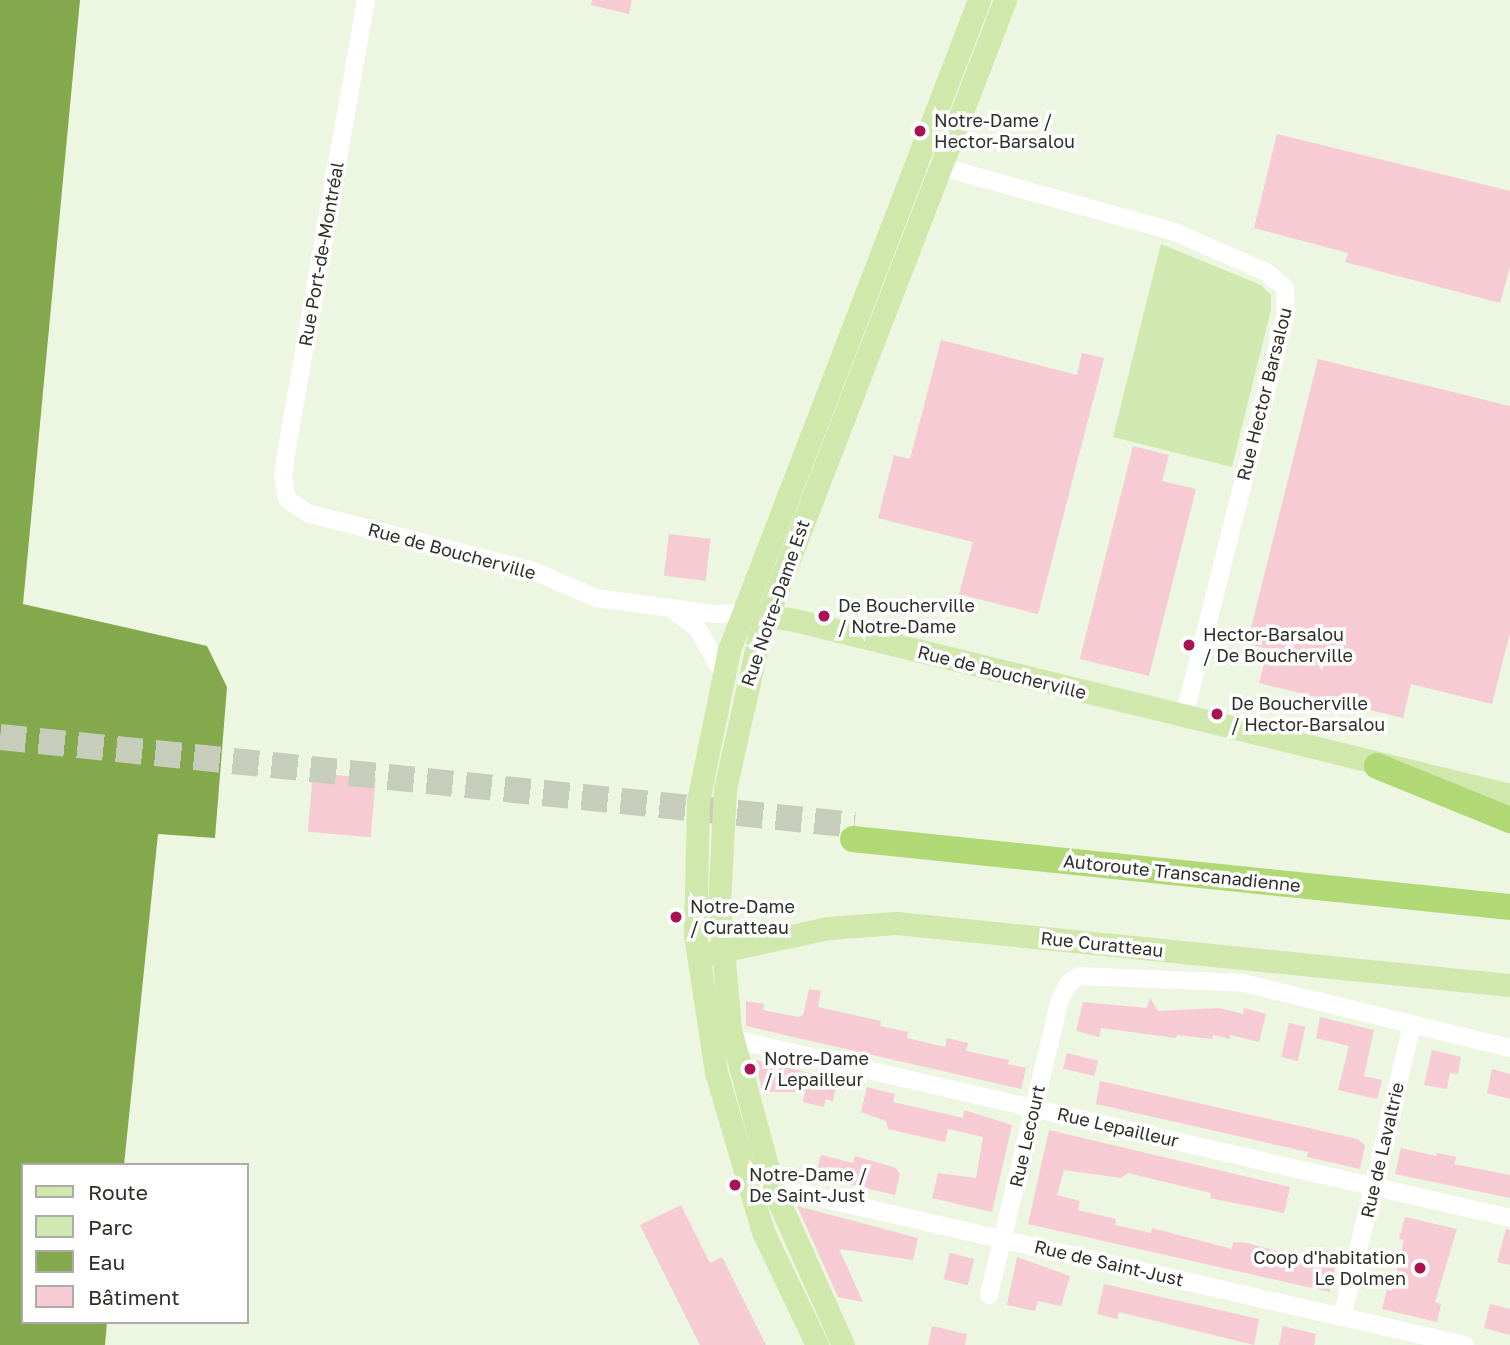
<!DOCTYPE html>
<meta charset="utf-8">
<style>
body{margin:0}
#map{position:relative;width:1510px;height:1345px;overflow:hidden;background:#ecf6e0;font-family:"Golos Text",sans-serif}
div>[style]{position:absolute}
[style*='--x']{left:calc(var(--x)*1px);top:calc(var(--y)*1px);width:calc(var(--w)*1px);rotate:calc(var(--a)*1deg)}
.green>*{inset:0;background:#d0e9b0}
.water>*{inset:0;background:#84a84c}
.building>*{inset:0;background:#f6cbd4;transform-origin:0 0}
.highway-tunnel>*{height:26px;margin-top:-13px;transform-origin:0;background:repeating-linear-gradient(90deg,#c6cebb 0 26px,transparent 0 39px)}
.minor>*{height:18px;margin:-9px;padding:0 9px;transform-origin:9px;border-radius:9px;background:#fff}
.major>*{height:23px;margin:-11.5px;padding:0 11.5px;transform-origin:11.5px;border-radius:11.5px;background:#d0e8ac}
.highway>*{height:26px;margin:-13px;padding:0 13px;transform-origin:13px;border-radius:13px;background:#b0d975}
.dots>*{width:19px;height:19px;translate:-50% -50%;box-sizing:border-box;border:4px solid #fff;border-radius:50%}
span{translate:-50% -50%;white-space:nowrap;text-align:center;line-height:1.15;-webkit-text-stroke:7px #fff;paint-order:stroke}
.poi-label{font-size:18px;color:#2d3028}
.left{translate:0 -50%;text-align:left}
.right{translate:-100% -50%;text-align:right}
.street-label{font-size:18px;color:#2d3028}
.legend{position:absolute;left:21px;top:1163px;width:228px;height:161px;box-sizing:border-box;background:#fff;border:2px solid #abaca9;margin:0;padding:9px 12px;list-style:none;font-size:21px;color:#2d3028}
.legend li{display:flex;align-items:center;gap:14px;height:35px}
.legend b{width:35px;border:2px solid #abaca9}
</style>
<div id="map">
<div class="green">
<i style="clip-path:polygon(1161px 244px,1261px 285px,1271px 295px,1271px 310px,1232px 467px,1113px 437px)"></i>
</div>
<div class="water">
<i style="clip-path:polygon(0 0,80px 0,23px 604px,207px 646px,227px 687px,215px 838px,158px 834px,124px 1165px,23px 1165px,23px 1322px,107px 1322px,105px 1345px,0 1345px)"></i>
</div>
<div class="building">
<i style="clip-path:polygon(592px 0,632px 0,629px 14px,591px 5px)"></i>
<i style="clip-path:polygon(1277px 134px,1510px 191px,1510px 267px,1500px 303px,1345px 262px,1348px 253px,1254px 228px)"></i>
<i style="clip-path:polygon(941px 340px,1077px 375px,1082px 353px,1104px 358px,1038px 614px,959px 594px,973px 542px,878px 518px,894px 455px,910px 459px)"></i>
<i style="clip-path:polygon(1318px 359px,1510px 406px,1510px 633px,1492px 704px,1411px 684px,1403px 718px,1259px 683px,1268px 649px,1247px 644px)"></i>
<i style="clip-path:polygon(1133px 446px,1169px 455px,1162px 481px,1196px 489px,1149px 676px,1080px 659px)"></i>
<i style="left:669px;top:534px;width:42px;height:42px;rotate:7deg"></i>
<i style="left:313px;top:773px;width:63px;height:59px;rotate:5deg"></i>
<i style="clip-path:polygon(809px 989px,821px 991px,818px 1007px,881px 1021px,880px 1026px,908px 1032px,907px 1038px,945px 1047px,947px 1038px,968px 1043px,966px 1051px,1009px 1060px,1008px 1064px,1026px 1068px,1021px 1089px,746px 1026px,746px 1001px,764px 1004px,763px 1010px,798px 1017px,803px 1015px)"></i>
<i style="clip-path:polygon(1150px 998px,1158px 1011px,1219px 1008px,1243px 1014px,1244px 1008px,1266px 1014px,1259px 1042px,1230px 1035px,1230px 1039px,1213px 1035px,1212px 1039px,1177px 1035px,1176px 1038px,1101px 1028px,1099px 1037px,1076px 1031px,1083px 1002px,1147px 1008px)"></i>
<i style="clip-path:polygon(1320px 1017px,1374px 1030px,1364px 1076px,1382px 1080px,1377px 1099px,1338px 1090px,1349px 1046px,1316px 1038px)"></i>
<i style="left:1289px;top:1023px;width:17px;height:35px;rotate:13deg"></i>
<i style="clip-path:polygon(1432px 1050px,1461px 1057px,1458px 1074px,1450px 1073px,1447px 1089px,1424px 1085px)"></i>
<i style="left:1067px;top:1053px;width:32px;height:16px;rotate:14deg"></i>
<i style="clip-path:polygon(756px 1060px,837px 1080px,833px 1101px,826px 1099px,824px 1107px,803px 1102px,805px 1092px,762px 1092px)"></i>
<i style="clip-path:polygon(1492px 1069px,1510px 1074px,1510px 1099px,1487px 1093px)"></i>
<i style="clip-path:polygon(1100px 1081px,1357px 1139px,1365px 1145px,1360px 1169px,1307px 1157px,1308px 1152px,1096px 1104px)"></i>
<i style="clip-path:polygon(867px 1087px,895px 1094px,893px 1102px,963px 1118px,964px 1110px,1012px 1125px,992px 1212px,932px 1198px,938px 1173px,976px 1178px,983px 1137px,948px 1129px,945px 1142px,888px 1129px,886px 1121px,861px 1112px)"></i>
<i style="clip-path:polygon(1049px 1130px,1290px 1187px,1284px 1213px,1210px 1198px,1211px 1193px,1128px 1173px,1121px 1178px,1064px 1170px,1057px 1195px,1080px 1201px,1078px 1210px,1116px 1219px,1115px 1225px,1151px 1233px,1152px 1228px,1232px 1249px,1233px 1242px,1247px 1243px,1335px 1267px,1330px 1292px,1028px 1224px)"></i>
<i style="clip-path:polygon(1401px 1148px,1436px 1156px,1437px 1153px,1456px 1157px,1454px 1164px,1510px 1175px,1510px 1198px,1395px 1174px)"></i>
<i style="clip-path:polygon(821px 1155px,853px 1163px,855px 1156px,896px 1168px,900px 1174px,895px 1195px,815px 1176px)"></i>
<i style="clip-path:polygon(681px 1205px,710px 1263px,722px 1257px,766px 1345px,700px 1345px,640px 1225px)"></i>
<i style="clip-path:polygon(797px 1206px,918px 1238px,913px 1260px,839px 1249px,863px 1302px,838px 1297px)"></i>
<i style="clip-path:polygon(1405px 1217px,1457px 1229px,1435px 1302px,1441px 1304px,1437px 1322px,1382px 1309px,1387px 1290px,1392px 1291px,1404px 1240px,1399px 1239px)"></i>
<i style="clip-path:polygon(1506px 1229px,1510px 1230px,1510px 1265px,1497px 1262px)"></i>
<i style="left:950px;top:1253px;width:25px;height:27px;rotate:14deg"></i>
<i style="clip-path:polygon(1017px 1257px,1070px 1276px,1061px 1306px,1038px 1301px,1035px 1311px,1007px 1305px)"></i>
<i style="clip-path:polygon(1104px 1284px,1259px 1319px,1254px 1345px,1119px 1312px,1117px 1319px,1097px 1314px)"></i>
<i style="clip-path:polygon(1490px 1304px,1510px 1309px,1510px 1335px,1484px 1328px)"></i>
<i style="clip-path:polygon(932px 1326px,967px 1334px,965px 1345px,928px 1345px)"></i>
<i style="clip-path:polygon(1283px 1326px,1316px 1334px,1314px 1345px,1279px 1345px)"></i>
</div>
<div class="highway-tunnel">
<i style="--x:0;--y:737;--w:859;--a:5.88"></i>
</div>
<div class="minor">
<i style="--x:366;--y:0;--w:460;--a:100"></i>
<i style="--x:286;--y:453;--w:23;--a:97"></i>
<i style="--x:283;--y:476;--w:23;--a:80"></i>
<i style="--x:287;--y:499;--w:24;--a:35"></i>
<i style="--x:307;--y:513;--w:236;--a:14.4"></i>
<i style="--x:536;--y:572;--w:65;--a:23.4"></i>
<i style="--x:596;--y:598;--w:119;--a:7.7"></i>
<i style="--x:714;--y:614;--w:29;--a:-2"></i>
<i style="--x:928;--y:163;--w:256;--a:15.6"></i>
<i style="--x:1175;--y:232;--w:99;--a:23.7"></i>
<i style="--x:1266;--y:272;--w:25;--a:40"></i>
<i style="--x:1285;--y:288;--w:25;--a:88"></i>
<i style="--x:1286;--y:313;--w:417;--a:104.2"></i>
<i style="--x:673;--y:610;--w:30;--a:37"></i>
<i style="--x:697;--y:628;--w:52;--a:60"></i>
<i style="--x:730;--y:1029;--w:12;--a:55"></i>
<i style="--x:737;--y:1039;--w:19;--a:16"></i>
<i style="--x:755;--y:1044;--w:775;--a:12.98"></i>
<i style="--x:765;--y:1193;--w:39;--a:1"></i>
<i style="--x:804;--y:1194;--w:678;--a:12.87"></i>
<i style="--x:989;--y:1295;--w:303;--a:-76.5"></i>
<i style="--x:1060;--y:1000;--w:18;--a:-63"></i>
<i style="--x:1068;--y:984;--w:14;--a:-36"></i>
<i style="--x:1079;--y:976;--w:164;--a:2.4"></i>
<i style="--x:1243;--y:983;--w:275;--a:13.7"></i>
<i style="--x:1342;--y:1317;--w:300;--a:-76.5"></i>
</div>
<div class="major">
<i style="--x:753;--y:614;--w:37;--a:8"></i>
<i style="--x:790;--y:619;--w:741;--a:13.74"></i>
<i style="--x:707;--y:954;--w:124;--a:-12.1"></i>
<i style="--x:828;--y:928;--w:68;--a:-4.2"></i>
<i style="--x:896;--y:923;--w:617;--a:5.77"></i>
<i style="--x:817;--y:1345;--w:125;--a:-115.5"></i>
<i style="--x:763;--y:1232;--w:167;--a:-106.4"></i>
<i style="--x:716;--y:1072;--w:139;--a:-98.7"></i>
<i style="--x:695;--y:935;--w:134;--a:-88.7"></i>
<i style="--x:698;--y:801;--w:154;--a:-78.4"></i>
<i style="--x:729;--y:650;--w:696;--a:-68.96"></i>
<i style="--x:843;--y:1345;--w:169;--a:-114.1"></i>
<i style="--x:774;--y:1191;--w:168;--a:-105.2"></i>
<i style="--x:730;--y:1029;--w:125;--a:-95"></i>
<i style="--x:719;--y:904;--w:115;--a:-87"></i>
<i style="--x:725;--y:789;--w:156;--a:-77.4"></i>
<i style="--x:759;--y:637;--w:683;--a:-68.88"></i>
</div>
<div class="highway">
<i style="--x:1377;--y:766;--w:144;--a:22.1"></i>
<i style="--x:853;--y:839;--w:661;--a:5.91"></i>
</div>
<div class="dots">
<i style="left:920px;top:131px;background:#a61552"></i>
<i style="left:824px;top:616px;background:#a61552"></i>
<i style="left:1189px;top:645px;background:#a61552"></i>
<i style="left:1217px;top:714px;background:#a61552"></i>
<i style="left:676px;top:917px;background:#a61552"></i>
<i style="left:750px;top:1069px;background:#a61552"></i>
<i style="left:735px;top:1185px;background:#a61552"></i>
<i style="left:1420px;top:1268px;background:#a61552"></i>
</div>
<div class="poi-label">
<span class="left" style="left:934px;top:131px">Notre-Dame /<br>Hector-Barsalou</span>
<span class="left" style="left:838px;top:616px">De Boucherville<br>/ Notre-Dame</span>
<span class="left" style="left:1203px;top:645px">Hector-Barsalou<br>/ De Boucherville</span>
<span class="left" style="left:1231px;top:714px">De Boucherville<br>/ Hector-Barsalou</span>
<span class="left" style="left:690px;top:917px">Notre-Dame<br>/ Curatteau</span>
<span class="left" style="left:764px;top:1069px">Notre-Dame<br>/ Lepailleur</span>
<span class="left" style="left:749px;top:1185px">Notre-Dame /<br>De Saint-Just</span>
<span class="right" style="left:1406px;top:1268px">Coop d'habitation<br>Le Dolmen</span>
</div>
<div class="street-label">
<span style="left:321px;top:254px;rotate:-80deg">Rue Port-de-Montréal</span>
<span style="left:1264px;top:394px;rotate:-76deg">Rue Hector Barsalou</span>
<span style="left:452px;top:551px;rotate:15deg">Rue de Boucherville</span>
<span style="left:775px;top:603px;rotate:-71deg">Rue Notre-Dame Est</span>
<span style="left:1002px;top:672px;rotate:14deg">Rue de Boucherville</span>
<span style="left:1182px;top:873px;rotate:6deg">Autoroute Transcanadienne</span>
<span style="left:1102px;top:944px;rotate:6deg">Rue Curatteau</span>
<span style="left:1118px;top:1127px;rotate:13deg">Rue Lepailleur</span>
<span style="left:1027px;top:1136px;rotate:-77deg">Rue Lecourt</span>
<span style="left:1382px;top:1150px;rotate:-77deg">Rue de Lavaltrie</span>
<span style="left:1109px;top:1263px;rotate:13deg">Rue de Saint-Just</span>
</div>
<ul class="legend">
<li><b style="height:9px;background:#d0e8ac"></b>Route</li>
<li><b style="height:19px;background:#d0e9b0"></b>Parc</li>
<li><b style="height:19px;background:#84a84c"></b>Eau</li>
<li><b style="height:19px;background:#f6cbd4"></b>Bâtiment</li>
</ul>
</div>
